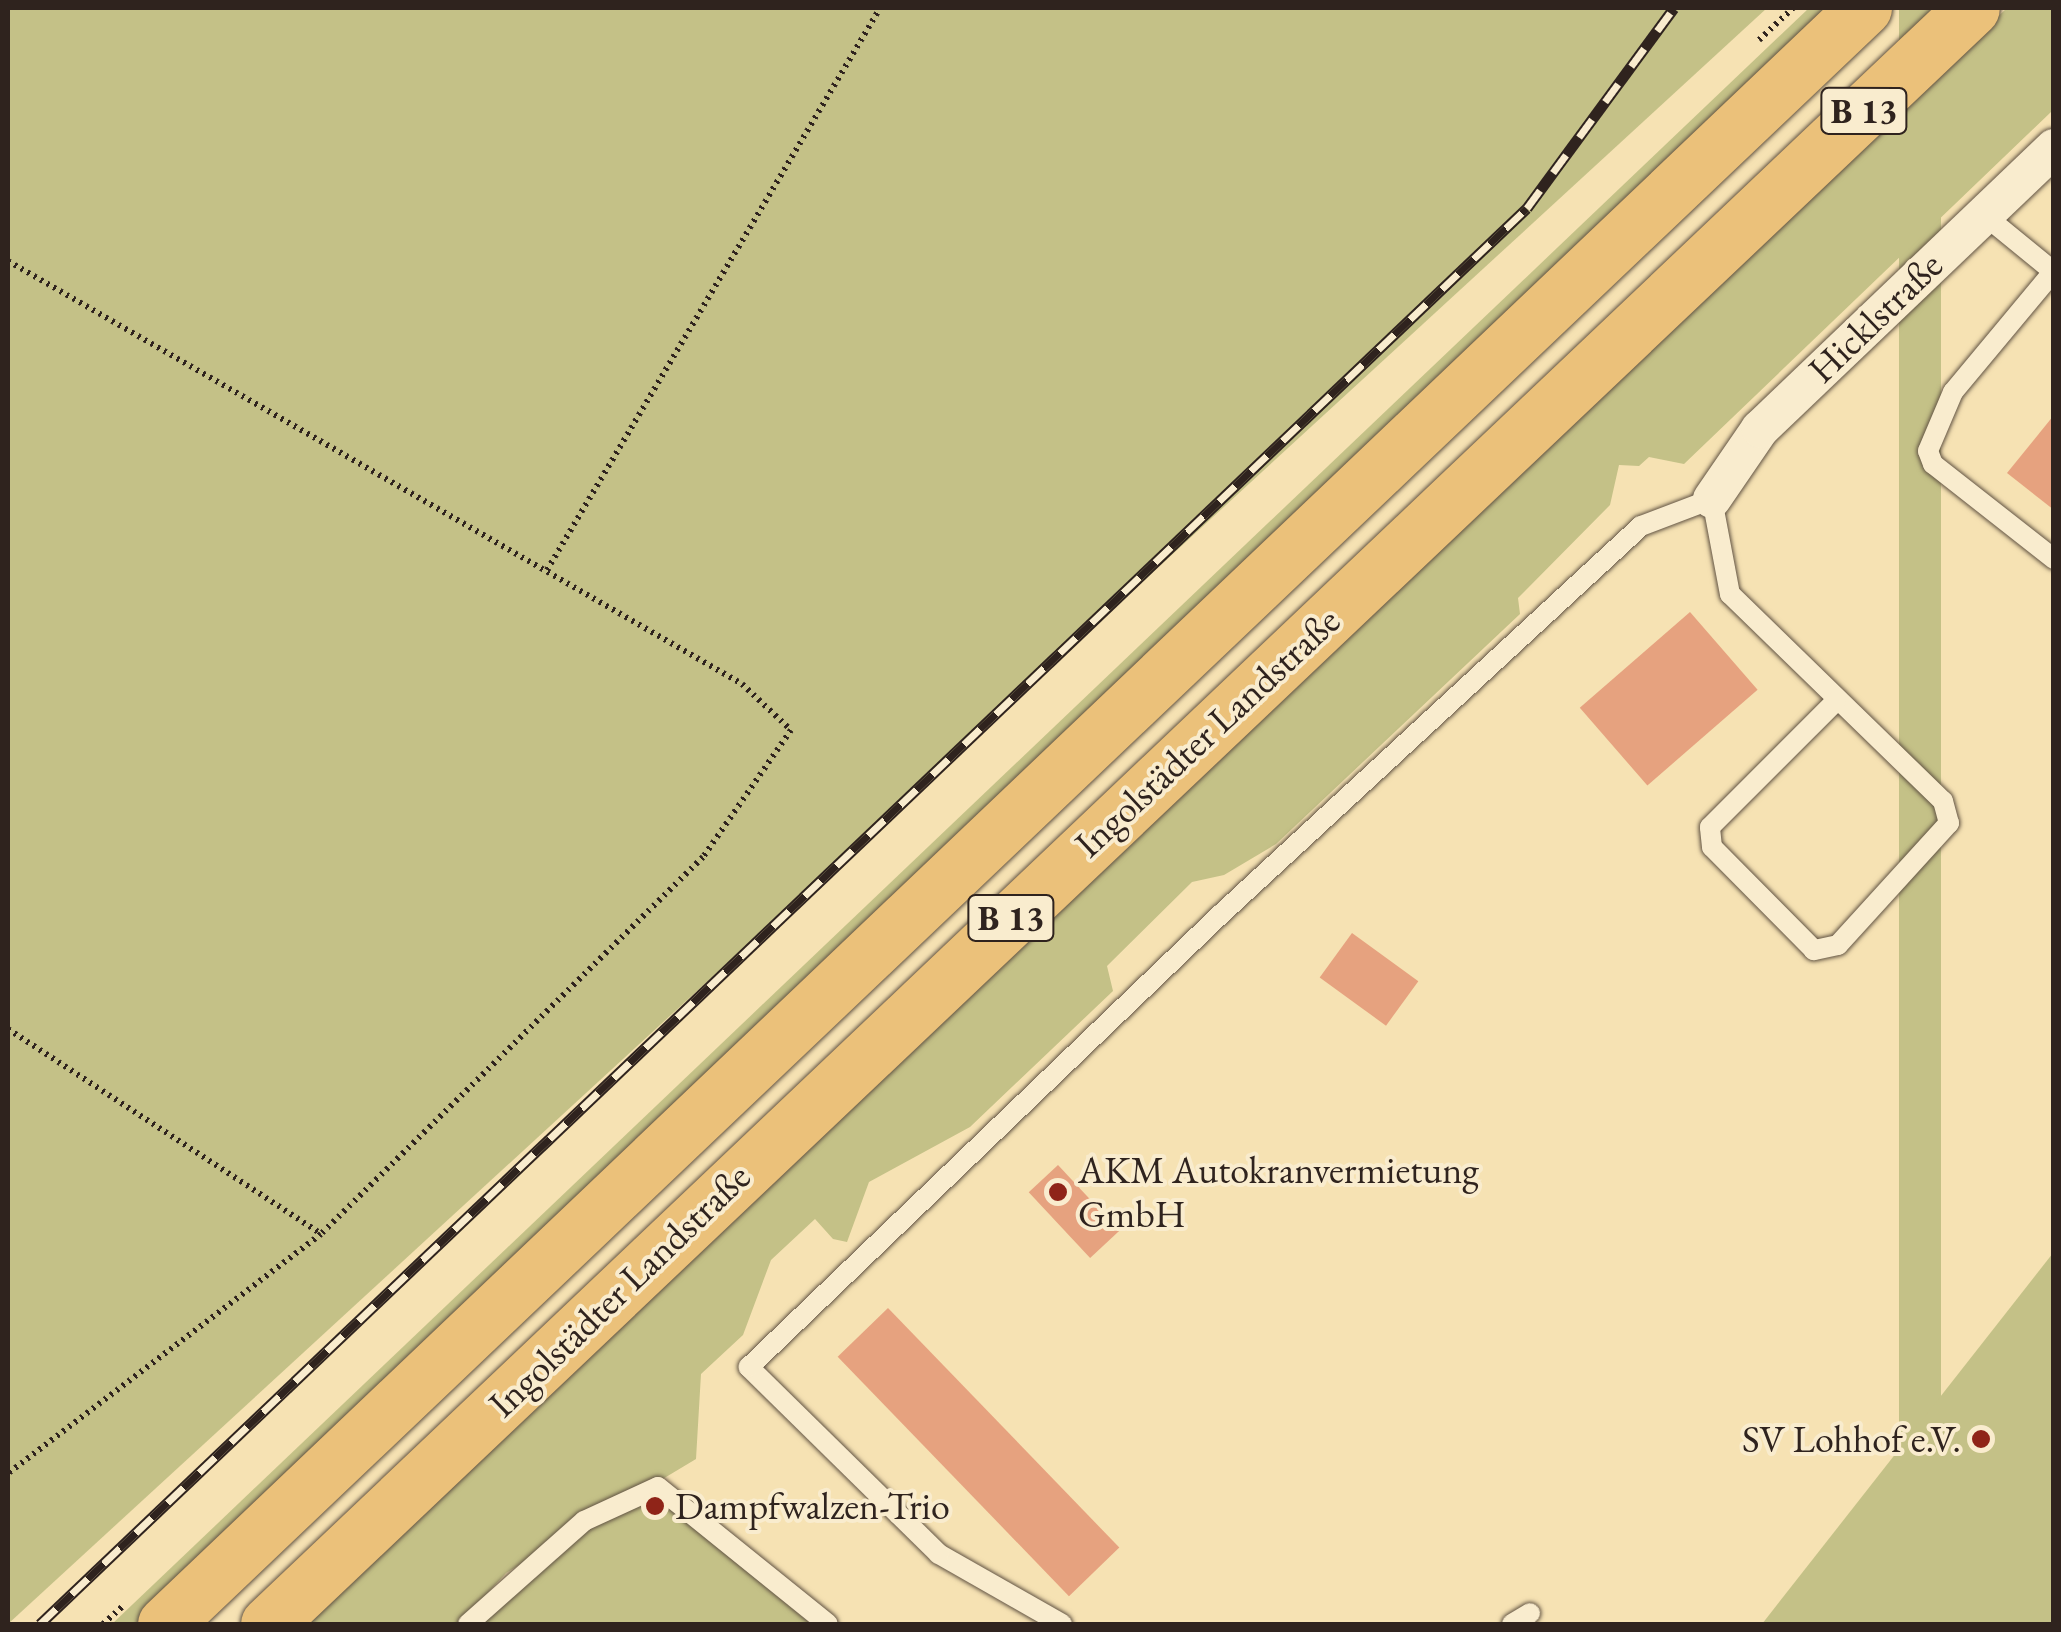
<!DOCTYPE html>
<meta charset="utf-8">
<style>
body{margin:0}
#map{position:relative;width:2061px;height:1632px;overflow:hidden;background:#f6e2b3;font-family:"EB Garamond",serif}
div>[style]{position:absolute}
[style*='--x']{left:calc(var(--x)*1px);top:calc(var(--y)*1px);width:calc(var(--w)*1px);rotate:calc(var(--a)*1deg)}
.green>*{inset:0;background:#c4c187;transform-origin:0 0}
.building>*{inset:0;background:#e6a27f;transform-origin:0 0}
.path>*{height:6px;margin-top:-3px;transform-origin:0;background:repeating-linear-gradient(90deg,#2f231e 0 2.5px,transparent 0 7.5px)}
.roads{filter:drop-shadow(0 0 2px #615343) drop-shadow(0 0 2px #615343)}
.service>*{height:20px;margin:-10px;padding:0 10px;transform-origin:10px;border-radius:10px;background:#f9ecce}
.minor>*{height:38px;margin:-19px;padding:0 19px;transform-origin:19px;border-radius:19px;background:#f9ecce}
.primary>*{height:55px;margin:-27.5px;padding:0 27.5px;transform-origin:27.5px;border-radius:27.5px;background:#ebc17a}
.rail>*{height:11px;margin-top:-5.5px;transform-origin:0;background:repeating-linear-gradient(90deg,#f9ecce 0 22px,#2f231e 0 44px);box-sizing:border-box;border-block:2px solid #2f231e}
.dots>*{width:28px;height:28px;translate:-50% -50%;box-sizing:border-box;border:5px solid #f9ecce;border-radius:50%}
span{translate:-50% -50%;white-space:nowrap;text-align:center;line-height:1.15;-webkit-text-stroke:8px #f9ecce;paint-order:stroke}
.shield-label span{padding:2px 8px;background:#f9ecce;border:2px solid;border-radius:8px;-webkit-text-stroke-width:0}
.shield-label{font-size:35px;color:#2f231e;font-weight:700}
.street-label{font-size:38px;color:#2f231e}
.poi-label{font-size:38px;color:#2f231e}
.left{translate:0 -50%;text-align:left}
.right{translate:-100% -50%;text-align:right}
.frame{position:absolute;inset:0;border:10px solid #2f231e;pointer-events:none}
</style>
<div id="map">
<div class="green">
<i style="clip-path:polygon(8px 8px,1767px 8px,8px 1624px)"></i>
<i style="clip-path:polygon(1809px 8px,1836px 8px,135px 1624px,112px 1624px)"></i>
<i style="left:1899px;top:8px;width:42px;height:2346px"></i>
<i style="clip-path:polygon(2007px 8px,2053px 8px,2051px 112px,1684px 464px,1649px 457px,1639px 466px,1619px 465px,1610px 505px,1518px 598px,1520px 614px,1276px 844px,1224px 875px,1192px 882px,1107px 966px,1113px 991px,970px 1127px,869px 1182px,847px 1242px,833px 1239px,815px 1219px,771px 1260px,743px 1335px,701px 1374px,696px 1459px,506px 1573px,459px 1624px,306px 1624px)"></i>
<i style="clip-path:polygon(2053px 1253px,2053px 1624px,1762px 1624px)"></i>
<i style="clip-path:polygon(654px 1495px,811px 1624px,483px 1624px,587px 1527px)"></i>
</div>
<div class="building">
<i style="clip-path:polygon(2054px 415px,2054px 510px,2007px 473px)"></i>
<i style="left:1690px;top:612px;width:103px;height:146px;rotate:49deg"></i>
<i style="left:1352px;top:933px;width:82px;height:55px;rotate:36deg"></i>
<i style="left:1058px;top:1165px;width:90px;height:40px;rotate:47deg"></i>
<i style="left:888px;top:1308px;width:333px;height:70px;rotate:46deg"></i>
</div>
<div class="path">
<i style="--x:1759;--y:40;--w:47;--a:-43.3"></i>
<i style="--x:8;--y:261;--w:847;--a:29.95"></i>
<i style="--x:742;--y:684;--w:67;--a:43.2"></i>
<i style="--x:791;--y:730;--w:155;--a:124.7"></i>
<i style="--x:703;--y:857;--w:537;--a:135.38"></i>
<i style="--x:321;--y:1234;--w:394;--a:142.6"></i>
<i style="--x:547;--y:570;--w:653;--a:-59.35"></i>
<i style="--x:8;--y:1029;--w:374;--a:33.2"></i>
<i style="--x:103;--y:1624;--w:28;--a:-42"></i>
</div>
<div class="roads">
<div class="service">
<i style="--x:1983;--y:214;--w:92;--a:39.2"></i>
<i style="--x:2053;--y:272;--w:156;--a:129.8"></i>
<i style="--x:1953;--y:392;--w:64;--a:113"></i>
<i style="--x:1928;--y:451;--w:14;--a:69"></i>
<i style="--x:1933;--y:464;--w:154;--a:38.1"></i>
<i style="--x:468;--y:1624;--w:155;--a:-41.6"></i>
<i style="--x:584;--y:1521;--w:81;--a:-24.7"></i>
<i style="--x:658;--y:1487;--w:218;--a:38.9"></i>
<i style="--x:1062;--y:1624;--w:142;--a:-150.4"></i>
<i style="--x:939;--y:1554;--w:267;--a:-135.5"></i>
<i style="--x:749;--y:1367;--w:653;--a:-43.82"></i>
<i style="--x:1220;--y:915;--w:573;--a:-42.74"></i>
<i style="--x:1641;--y:526;--w:76;--a:-20.8"></i>
<i style="--x:1712;--y:499;--w:97;--a:79.3"></i>
<i style="--x:1730;--y:594;--w:297;--a:44.2"></i>
<i style="--x:1943;--y:801;--w:23;--a:75"></i>
<i style="--x:1949;--y:823;--w:165;--a:132.3"></i>
<i style="--x:1838;--y:945;--w:25;--a:168"></i>
<i style="--x:1814;--y:950;--w:145;--a:-134.7"></i>
<i style="--x:1712;--y:847;--w:20;--a:-96"></i>
<i style="--x:1710;--y:827;--w:178;--a:-45"></i>
<i style="--x:1512;--y:1624;--w:21;--a:-31"></i>
</div>
<div class="minor">
<i style="--x:1712;--y:499;--w:85;--a:-55.6"></i>
<i style="--x:1760;--y:429;--w:407;--a:-43.7"></i>
</div>
<div class="primary">
<i style="--x:165;--y:1624;--w:2345;--a:-43.57"></i>
<i style="--x:268;--y:1624;--w:2348;--a:-43.48"></i>
</div>
</div>
<div class="rail">
<i style="--x:40;--y:1624;--w:2053;--a:-43.6"></i>
<i style="--x:1527;--y:208;--w:248;--a:-53.7"></i>
</div>
<div class="dots">
<i style="left:1058px;top:1192px;background:#8f2418"></i>
<i style="left:1981px;top:1439px;background:#8f2418"></i>
<i style="left:655px;top:1506px;background:#8f2418"></i>
</div>
<div class="shield-label">
<span style="left:1864px;top:111px">B 13</span>
<span style="left:1011px;top:918px">B 13</span>
</div>
<div class="street-label">
<span style="left:1875px;top:317px;rotate:-44deg">Hicklstraße</span>
<span style="left:1207px;top:732px;rotate:-43deg">Ingolstädter Landstraße</span>
<span style="left:619px;top:1290px;rotate:-44deg">Ingolstädter Landstraße</span>
</div>
<div class="poi-label">
<span class="left" style="left:1078px;top:1192px">AKM Autokranvermietung<br>GmbH</span>
<span class="right" style="left:1961px;top:1439px">SV Lohhof e.V.</span>
<span class="left" style="left:675px;top:1506px">Dampfwalzen-Trio</span>
</div>
<div class="frame"></div>
</div>
